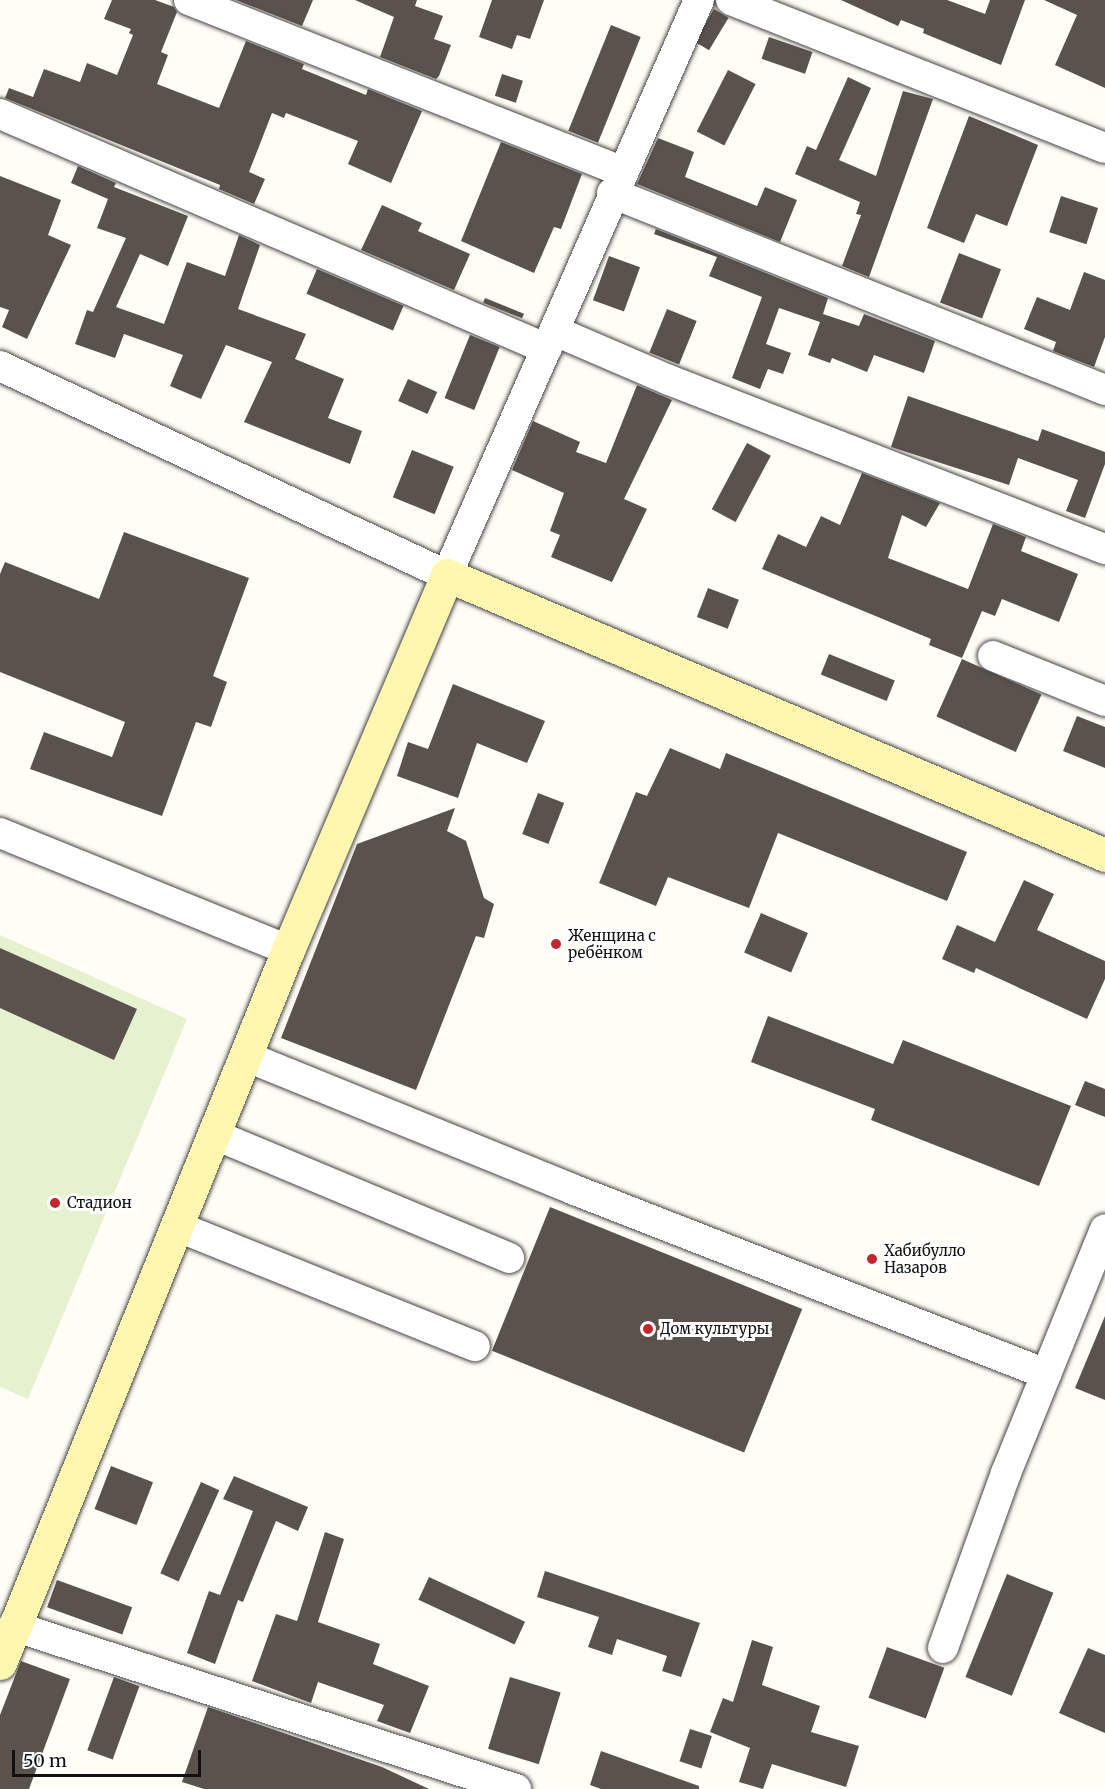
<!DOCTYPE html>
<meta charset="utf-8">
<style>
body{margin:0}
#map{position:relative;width:1105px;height:1789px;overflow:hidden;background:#fffdf5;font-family:Merriweather,serif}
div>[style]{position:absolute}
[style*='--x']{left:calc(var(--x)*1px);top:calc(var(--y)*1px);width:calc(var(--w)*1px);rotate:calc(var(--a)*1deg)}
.pitch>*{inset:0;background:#e6f2cf}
.building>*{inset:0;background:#5a524d;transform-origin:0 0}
.roads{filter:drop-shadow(0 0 2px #444) drop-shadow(0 0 2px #444)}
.street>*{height:30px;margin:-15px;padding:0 15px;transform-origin:15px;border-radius:15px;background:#fff}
.secondary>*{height:33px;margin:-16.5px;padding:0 16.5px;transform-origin:16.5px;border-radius:16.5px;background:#fff6b0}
.dots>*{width:16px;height:16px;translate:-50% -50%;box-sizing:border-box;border:3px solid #fff;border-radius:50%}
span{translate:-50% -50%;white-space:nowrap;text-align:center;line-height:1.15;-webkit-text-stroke:6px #fff;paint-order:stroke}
.poi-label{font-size:15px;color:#111}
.left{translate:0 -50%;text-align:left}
.scale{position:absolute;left:12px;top:1750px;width:189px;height:27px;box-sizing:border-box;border:3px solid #111;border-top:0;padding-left:8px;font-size:18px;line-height:21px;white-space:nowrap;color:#111;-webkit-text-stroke:4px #fff;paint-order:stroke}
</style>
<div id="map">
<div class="pitch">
<i style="clip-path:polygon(0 935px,187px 1019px,28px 1399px,0 1387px)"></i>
</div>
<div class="building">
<i style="clip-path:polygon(112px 0,155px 0,174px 7px,177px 12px,161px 52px,168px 55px,157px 84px,219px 108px,246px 41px,304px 64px,302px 69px,366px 95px,368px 89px,422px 111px,391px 183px,348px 164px,358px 141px,286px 113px,284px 118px,272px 113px,249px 172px,265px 179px,254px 204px,219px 189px,220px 185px,5px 98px,9px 88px,33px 97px,44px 69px,80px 82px,87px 63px,117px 75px,133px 35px,129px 33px,131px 29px,104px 19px)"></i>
<i style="clip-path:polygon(236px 0,313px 0,302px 26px)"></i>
<i style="clip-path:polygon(355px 0,417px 0,415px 6px,443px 16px,434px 39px,451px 45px,439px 76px,436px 79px,380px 57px,394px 17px)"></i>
<i style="clip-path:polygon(492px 0,544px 0,530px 39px,517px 35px,512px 49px,479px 37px)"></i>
<i style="clip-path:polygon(841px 0,947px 0,985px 14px,990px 0,1025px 0,1001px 65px,923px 33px,924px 29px,901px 20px,898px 26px)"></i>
<i style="clip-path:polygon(1044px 0,1105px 0,1105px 88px,1055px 65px,1077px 15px)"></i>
<i style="left:714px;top:9px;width:17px;height:38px;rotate:31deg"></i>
<i style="left:611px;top:25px;width:32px;height:114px;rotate:22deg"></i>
<i style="left:769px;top:37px;width:46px;height:23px;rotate:19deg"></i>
<i style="left:728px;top:70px;width:31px;height:69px;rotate:27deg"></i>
<i style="left:502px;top:74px;width:22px;height:23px;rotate:18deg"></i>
<i style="clip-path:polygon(848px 77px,871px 88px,839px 160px,876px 176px,903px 91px,933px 99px,869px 277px,842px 266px,861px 215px,856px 214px,860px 202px,795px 174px,807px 146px,816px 150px)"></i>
<i style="clip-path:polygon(969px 116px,1038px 145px,1007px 226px,976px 214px,964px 243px,927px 228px)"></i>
<i style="clip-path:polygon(658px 138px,694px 152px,685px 177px,757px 206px,765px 187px,797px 200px,780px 242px,637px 184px)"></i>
<i style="clip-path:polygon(501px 142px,582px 174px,561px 229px,554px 227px,534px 273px,461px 241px)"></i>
<i style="clip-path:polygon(78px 166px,116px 183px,114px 187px,188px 216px,168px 266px,140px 254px,116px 307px,164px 324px,187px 262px,225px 276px,239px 235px,260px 245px,238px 309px,306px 334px,295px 359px,344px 379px,328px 418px,362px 431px,350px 464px,244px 422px,272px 362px,226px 345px,201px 399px,170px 386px,183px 355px,124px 334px,115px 358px,75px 344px,87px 310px,93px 312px,126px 238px,97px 228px,108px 199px,71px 183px)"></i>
<i style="clip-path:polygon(0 176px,61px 200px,48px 235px,71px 245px,27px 339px,2px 327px,9px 310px,0 307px)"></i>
<i style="left:1061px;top:196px;width:39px;height:38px;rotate:18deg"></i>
<i style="clip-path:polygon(382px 205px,422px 223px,418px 231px,470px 254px,454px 290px,361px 250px)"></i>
<i style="clip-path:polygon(656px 229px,828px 298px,823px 314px,859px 326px,864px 314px,935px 341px,924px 373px,874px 355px,867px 372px,832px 358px,830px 363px,808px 355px,820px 322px,779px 308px,766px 344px,791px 353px,783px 374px,768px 369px,760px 389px,732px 378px,762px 297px,709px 276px,717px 257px,654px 234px)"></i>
<i style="left:959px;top:253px;width:45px;height:53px;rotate:21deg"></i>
<i style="left:609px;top:256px;width:33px;height:47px;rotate:20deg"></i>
<i style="left:317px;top:269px;width:94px;height:27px;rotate:23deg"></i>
<i style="clip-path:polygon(1084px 272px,1105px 280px,1105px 337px,1094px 367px,1053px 351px,1056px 342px,1024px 329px,1037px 297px,1070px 310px)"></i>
<i style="left:485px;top:298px;width:42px;height:5px;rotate:22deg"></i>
<i style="left:667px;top:309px;width:32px;height:47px;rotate:22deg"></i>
<i style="left:470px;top:335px;width:32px;height:68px;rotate:22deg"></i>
<i style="left:408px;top:379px;width:32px;height:24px;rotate:24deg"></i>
<i style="clip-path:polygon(637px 385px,672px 400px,624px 499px,647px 509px,612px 582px,551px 557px,560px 535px,550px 531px,564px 493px,512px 470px,533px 421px,580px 442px,576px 452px,606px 463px)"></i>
<i style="clip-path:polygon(908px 396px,1038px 441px,1042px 429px,1105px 452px,1105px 464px,1085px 518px,1066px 511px,1078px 480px,1018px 458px,1009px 485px,891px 447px)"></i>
<i style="left:747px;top:443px;width:27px;height:75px;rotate:28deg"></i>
<i style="left:412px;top:450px;width:45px;height:51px;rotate:22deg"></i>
<i style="clip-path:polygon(862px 473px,940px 503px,926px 527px,902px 515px,888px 558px,968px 589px,993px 524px,1026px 537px,1021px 551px,1078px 574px,1059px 622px,1002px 599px,995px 616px,982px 611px,962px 658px,929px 645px,931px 639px,762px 569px,778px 534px,806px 547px,821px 516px,840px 525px)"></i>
<i style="clip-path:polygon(124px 532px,249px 578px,213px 676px,227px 682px,211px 727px,196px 722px,162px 816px,30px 769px,44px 732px,112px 757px,125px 722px,0 672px,0 574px,5px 562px,99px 599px)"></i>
<i style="left:708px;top:588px;width:33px;height:31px;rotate:21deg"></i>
<i style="left:829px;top:654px;width:71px;height:22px;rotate:22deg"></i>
<i style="left:962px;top:659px;width:87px;height:63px;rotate:24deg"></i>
<i style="clip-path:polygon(453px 684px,545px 721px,527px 763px,477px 743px,458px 798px,397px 776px,408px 742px,428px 749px)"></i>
<i style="clip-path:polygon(1077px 716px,1105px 727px,1105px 768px,1063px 751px)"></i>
<i style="clip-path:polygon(670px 748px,720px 769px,726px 753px,967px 852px,947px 901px,778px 833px,749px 908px,668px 877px,656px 906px,599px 883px,636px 792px,647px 796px)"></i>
<i style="left:538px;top:793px;width:28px;height:44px;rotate:21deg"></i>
<i style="clip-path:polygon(455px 808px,447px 831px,466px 841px,484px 898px,494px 904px,484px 938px,476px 936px,416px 1090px,281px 1038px,357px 844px)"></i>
<i style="clip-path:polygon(1024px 880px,1054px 894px,1037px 930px,1105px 961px,1105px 979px,1087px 1019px,976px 968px,974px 973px,942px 959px,957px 925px,995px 942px)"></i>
<i style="left:761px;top:913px;width:51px;height:43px;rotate:23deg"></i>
<i style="clip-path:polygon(0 948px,137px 1009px,114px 1060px,0 1008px)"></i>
<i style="clip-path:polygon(768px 1016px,893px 1064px,903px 1040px,1071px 1106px,1039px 1186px,871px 1120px,875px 1109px,751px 1062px)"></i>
<i style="clip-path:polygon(1085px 1081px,1105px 1089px,1105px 1117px,1075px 1105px)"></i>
<i style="left:550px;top:1207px;width:272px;height:155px;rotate:22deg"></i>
<i style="clip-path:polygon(1105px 1316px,1105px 1400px,1075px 1388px)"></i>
<i style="left:111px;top:1466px;width:45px;height:46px;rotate:21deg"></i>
<i style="clip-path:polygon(234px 1476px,308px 1507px,298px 1531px,276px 1521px,243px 1602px,238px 1600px,215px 1664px,187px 1653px,209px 1591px,220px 1595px,253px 1511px,223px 1499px)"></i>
<i style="left:201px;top:1482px;width:20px;height:100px;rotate:24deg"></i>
<i style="clip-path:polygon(325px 1532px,344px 1539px,318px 1622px,380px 1644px,373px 1664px,429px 1686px,410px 1733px,377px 1721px,384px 1705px,318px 1682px,311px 1703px,252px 1681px,276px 1614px,297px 1621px)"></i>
<i style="clip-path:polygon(545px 1571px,700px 1623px,681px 1677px,662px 1671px,667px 1656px,617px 1639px,612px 1655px,588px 1647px,599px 1617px,537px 1597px)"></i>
<i style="left:1007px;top:1574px;width:50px;height:111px;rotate:22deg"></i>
<i style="left:429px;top:1577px;width:106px;height:25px;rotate:25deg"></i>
<i style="left:57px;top:1580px;width:80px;height:29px;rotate:20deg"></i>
<i style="clip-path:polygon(752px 1640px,773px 1647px,762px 1685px,820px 1706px,811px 1732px,859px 1746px,846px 1787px,772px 1764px,763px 1789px,739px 1782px,750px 1748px,710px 1732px,723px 1698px,733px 1702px)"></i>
<i style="left:887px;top:1647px;width:61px;height:54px;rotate:20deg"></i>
<i style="clip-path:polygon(1088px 1648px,1105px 1655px,1105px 1733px,1059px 1713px)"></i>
<i style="clip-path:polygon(21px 1661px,70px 1679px,29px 1789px,0 1789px,0 1715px)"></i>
<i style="left:114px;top:1677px;width:27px;height:78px;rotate:20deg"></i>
<i style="left:510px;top:1677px;width:53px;height:75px;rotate:17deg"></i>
<i style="clip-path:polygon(208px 1707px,382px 1767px,429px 1789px,204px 1789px,182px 1782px)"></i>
<i style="left:690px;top:1729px;width:23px;height:34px;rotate:18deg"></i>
<i style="clip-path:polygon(601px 1751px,699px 1786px,699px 1789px,601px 1789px,590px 1785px)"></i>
</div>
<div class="roads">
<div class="street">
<i style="--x:189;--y:0;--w:466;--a:21.6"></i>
<i style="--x:731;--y:0;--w:402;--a:21.6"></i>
<i style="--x:0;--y:114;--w:595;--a:23.25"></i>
<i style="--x:612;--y:193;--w:531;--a:21.78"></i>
<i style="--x:555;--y:331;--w:124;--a:23.3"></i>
<i style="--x:669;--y:380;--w:468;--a:21.2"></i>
<i style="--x:0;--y:366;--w:493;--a:25.1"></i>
<i style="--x:447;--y:575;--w:628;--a:-66.33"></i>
<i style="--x:993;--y:656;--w:121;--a:21.9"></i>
<i style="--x:0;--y:833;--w:311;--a:22.1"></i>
<i style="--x:245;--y:1056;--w:353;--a:22.1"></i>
<i style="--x:572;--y:1189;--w:509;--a:21.32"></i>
<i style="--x:213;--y:1134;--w:321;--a:22.7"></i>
<i style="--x:176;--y:1226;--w:322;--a:21.9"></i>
<i style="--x:13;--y:1626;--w:529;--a:17.96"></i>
<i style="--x:943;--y:1648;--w:186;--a:-70.2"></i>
<i style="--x:1006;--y:1473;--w:263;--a:-67.9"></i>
</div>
<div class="secondary">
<i style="--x:0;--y:1663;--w:769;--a:-68"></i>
<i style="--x:288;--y:950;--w:407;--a:-67"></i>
<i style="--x:447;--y:575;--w:715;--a:23.05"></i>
</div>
</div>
<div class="dots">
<i style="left:556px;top:944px;background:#c4262e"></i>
<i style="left:55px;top:1203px;background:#c4262e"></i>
<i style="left:872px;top:1259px;background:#c4262e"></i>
<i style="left:648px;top:1329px;background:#c4262e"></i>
</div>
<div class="poi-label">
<span class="left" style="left:568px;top:944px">Женщина с<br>ребёнком</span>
<span class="left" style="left:67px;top:1203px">Стадион</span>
<span class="left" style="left:884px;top:1259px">Хабибулло<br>Назаров</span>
<span class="left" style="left:660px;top:1329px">Дом культуры</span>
</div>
<div class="scale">50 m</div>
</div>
